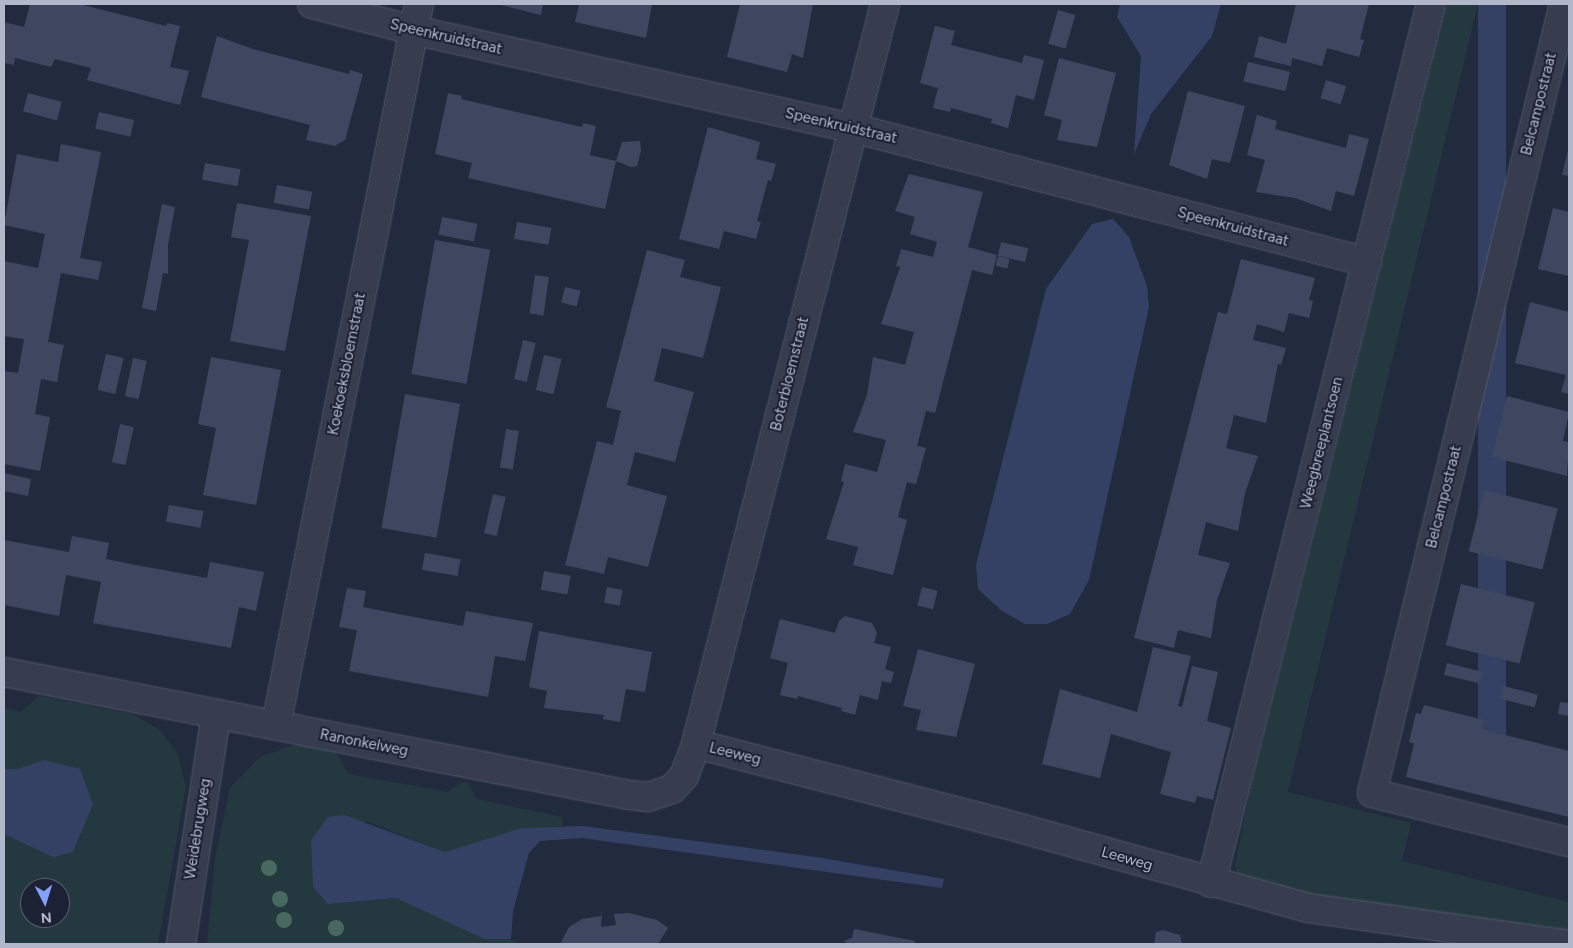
<!DOCTYPE html>
<style>
body{margin:0}
#map{position:relative;width:1573px;height:948px;overflow:hidden;background:#222b3e;font-family:Figtree,sans-serif}
div>[style]{position:absolute}
[style*='--x']{left:calc(var(--x)*1px);top:calc(var(--y)*1px);width:calc(var(--w)*1px);rotate:calc(var(--a)*1deg)}
.green>*{inset:0;background:#24393f}
.water>*{inset:0;background:#344164;transform-origin:0 0}
.building>*{inset:0;background:#3e475f;transform-origin:0 0}
.roads{filter:drop-shadow(0 0 1px #525869) drop-shadow(0 0 1px #525869)}
.minor>*{height:28px;margin:-14px;padding:0 14px;transform-origin:14px;border-radius:14px;background:#373d4e}
.trees>*{width:16px;height:16px;margin:-8px;border-radius:50%;background:#486960}
span{translate:-50% -50%;white-space:nowrap;text-align:center;line-height:1.15;-webkit-text-stroke:4px #1c2233;paint-order:stroke}
.street-label{font-size:15px;color:#b2b8ca}
.frame{position:absolute;inset:0;border:5px solid #b2b8ca;pointer-events:none}
.north{position:absolute;left:20px;top:878px;width:50px;height:50px;box-sizing:border-box;background:#1c2233;border:1px solid #585e6f;border-radius:50%;rotate:175deg;font-size:14px;font-weight:700;line-height:20px;text-align:center;color:#b2b8ca}
.north::after{content:'';display:block;margin:auto;width:18px;height:22px;background:#84a2fd;clip-path:polygon(50% 0,100% 100%,50% 72%,0 100%)}
</style>
<div id="map">
<div class="green">
<i style="clip-path:polygon(1447px 4px,1478px 4px,1288px 792px,1411px 823px,1402px 861px,1569px 902px,1569px 932px,1257px 889px,1238px 878px,1235px 865px,1252px 782px)"></i>
<i style="clip-path:polygon(evenodd,39px 696px,132px 714px,161px 731px,177px 753px,186px 787px,158px 944px,4px 944px,4px 834px,73px 852px,81px 835px,44px 760px,18px 769px,4px 769px,4px 708px,21px 712px,39px 696px,30px 888px,60px 888px,60px 918px,30px 918px,30px 888px)"></i>
<i style="clip-path:polygon(297px 744px,334px 751px,349px 774px,448px 792px,461px 782px,469px 783px,476px 799px,562px 817px,562px 826px,522px 828px,445px 852px,366px 821px,328px 904px,396px 898px,484px 939px,511px 939px,519px 944px,207px 944px,215px 858px,230px 788px,260px 757px)"></i>
</div>
<div class="water">
<i style="clip-path:polygon(1120px 4px,1221px 4px,1212px 36px,1151px 114px,1134px 154px,1141px 56px,1117px 17px)"></i>
<i style="left:1478px;top:4px;width:28px;height:779px"></i>
<i style="clip-path:polygon(1113px 219px,1129px 237px,1147px 286px,1149px 307px,1089px 580px,1070px 614px,1047px 624px,1025px 624px,1002px 611px,978px 589px,976px 565px,1046px 289px,1092px 224px)"></i>
<i style="clip-path:polygon(44px 760px,80px 769px,93px 804px,73px 852px,53px 857px,4px 834px,4px 769px,18px 769px)"></i>
<i style="clip-path:polygon(344px 815px,445px 852px,522px 828px,583px 826px,816px 857px,944px 879px,942px 888px,582px 838px,540px 841px,529px 853px,513px 911px,511px 939px,484px 939px,396px 898px,328px 904px,313px 887px,311px 840px,328px 817px)"></i>
</div>
<div class="building">
<i style="clip-path:polygon(30px 4px,79px 4px,166px 26px,167px 23px,180px 26px,170px 67px,189px 71px,180px 105px,87px 80px,91px 68px,55px 59px,51px 67px,15px 58px,14px 65px,4px 63px,4px 22px,24px 27px)"></i>
<i style="clip-path:polygon(497px 4px,543px 4px,541px 15px)"></i>
<i style="clip-path:polygon(579px 4px,652px 4px,646px 38px,575px 22px)"></i>
<i style="clip-path:polygon(740px 4px,813px 4px,803px 58px,792px 54px,787px 72px,727px 57px)"></i>
<i style="clip-path:polygon(1296px 4px,1369px 4px,1360px 39px,1364px 40px,1359px 57px,1327px 48px,1322px 66px,1292px 58px,1291px 66px,1254px 57px,1259px 36px,1286px 44px)"></i>
<i style="left:1058px;top:10px;width:18px;height:35px;rotate:16deg"></i>
<i style="clip-path:polygon(935px 26px,955px 31px,951px 45px,1022px 63px,1024px 55px,1044px 60px,1034px 100px,1016px 95px,1008px 128px,991px 123px,992px 119px,951px 108px,950px 112px,933px 108px,938px 88px,920px 83px)"></i>
<i style="clip-path:polygon(217px 36px,253px 49px,349px 74px,350px 70px,363px 74px,345px 140px,335px 146px,306px 140px,310px 125px,201px 97px)"></i>
<i style="clip-path:polygon(1059px 58px,1116px 73px,1097px 147px,1057px 140px,1062px 120px,1044px 115px)"></i>
<i style="left:1248px;top:62px;width:43px;height:20px;rotate:13deg"></i>
<i style="left:1326px;top:80px;width:21px;height:19px;rotate:17deg"></i>
<i style="clip-path:polygon(1188px 91px,1245px 106px,1230px 163px,1212px 159px,1207px 179px,1169px 165px)"></i>
<i style="left:28px;top:93px;width:35px;height:19px;rotate:15deg"></i>
<i style="clip-path:polygon(448px 93px,462px 96px,461px 99px,521px 113px,582px 127px,583px 123px,596px 126px,590px 155px,616px 161px,622px 142px,640px 141px,641px 151px,637px 166px,631px 167px,616px 161px,605px 209px,468px 178px,472px 163px,435px 154px)"></i>
<i style="left:99px;top:112px;width:36px;height:17px;rotate:13deg"></i>
<i style="clip-path:polygon(1257px 115px,1277px 121px,1275px 129px,1346px 148px,1349px 134px,1369px 139px,1354px 196px,1336px 191px,1331px 211px,1295px 198px,1256px 192px,1265px 160px,1247px 155px)"></i>
<i style="clip-path:polygon(708px 127px,760px 142px,756px 159px,776px 164px,771px 181px,768px 180px,757px 221px,761px 222px,756px 239px,724px 231px,719px 249px,679px 239px)"></i>
<i style="clip-path:polygon(61px 144px,101px 152px,80px 258px,102px 262px,98px 280px,61px 273px,48px 342px,64px 345px,60px 364px,57px 382px,41px 379px,35px 414px,50px 417px,40px 471px,4px 464px,4px 371px,18px 373px,24px 339px,4px 336px,4px 261px,38px 268px,45px 234px,4px 225px,17px 154px,58px 162px)"></i>
<i style="clip-path:polygon(1569px 146px,1569px 176px,1562px 175px)"></i>
<i style="left:205px;top:163px;width:36px;height:17px;rotate:10deg"></i>
<i style="clip-path:polygon(909px 174px,983px 192px,968px 247px,997px 255px,992px 275px,972px 270px,935px 413px,926px 411px,917px 446px,926px 448px,916px 484px,907px 482px,898px 517px,907px 520px,893px 575px,853px 565px,858px 547px,826px 539px,844px 482px,841px 481px,845px 464px,877px 472px,886px 440px,853px 432px,867px 395px,873px 357px,905px 365px,914px 332px,881px 324px,900px 267px,896px 266px,901px 249px,933px 257px,937px 242px,910px 234px,915px 217px,895px 211px)"></i>
<i style="left:277px;top:185px;width:36px;height:18px;rotate:11deg"></i>
<i style="clip-path:polygon(237px 203px,311px 216px,285px 351px,230px 341px,249px 240px,231px 237px)"></i>
<i style="clip-path:polygon(162px 204px,175px 207px,168px 245px,168px 274px,163px 273px,156px 311px,142px 308px)"></i>
<i style="clip-path:polygon(1553px 208px,1569px 212px,1569px 276px,1538px 269px)"></i>
<i style="left:442px;top:217px;width:36px;height:18px;rotate:11deg"></i>
<i style="left:517px;top:222px;width:35px;height:17px;rotate:10deg"></i>
<i style="left:435px;top:240px;width:56px;height:136px;rotate:10deg"></i>
<i style="left:1001px;top:242px;width:28px;height:14px;rotate:13deg"></i>
<i style="clip-path:polygon(647px 250px,685px 260px,680px 277px,721px 287px,703px 358px,662px 348px,658px 364px,654px 381px,694px 392px,675px 462px,635px 452px,631px 468px,627px 485px,667px 496px,648px 567px,608px 557px,604px 574px,565px 565px,597px 441px,613px 445px,621px 411px,606px 407px)"></i>
<i style="left:998px;top:256px;width:12px;height:10px;rotate:14deg"></i>
<i style="clip-path:polygon(1241px 259px,1315px 278px,1309px 300px,1313px 301px,1309px 318px,1289px 313px,1284px 332px,1257px 324px,1253px 340px,1286px 348px,1281px 365px,1278px 364px,1266px 423px,1234px 415px,1226px 448px,1258px 456px,1245px 493px,1238px 531px,1206px 522px,1198px 555px,1230px 563px,1217px 600px,1211px 638px,1178px 630px,1174px 648px,1134px 638px,1218px 312px,1227px 314px)"></i>
<i style="left:535px;top:275px;width:14px;height:39px;rotate:8deg"></i>
<i style="left:565px;top:287px;width:16px;height:16px;rotate:14deg"></i>
<i style="clip-path:polygon(1530px 302px,1569px 312px,1569px 394px,1561px 392px,1566px 375px,1515px 363px)"></i>
<i style="left:523px;top:340px;width:13px;height:40px;rotate:13deg"></i>
<i style="left:106px;top:354px;width:18px;height:37px;rotate:13deg"></i>
<i style="left:544px;top:355px;width:18px;height:36px;rotate:13deg"></i>
<i style="clip-path:polygon(211px 357px,281px 370px,256px 505px,203px 495px,216px 428px,198px 424px)"></i>
<i style="left:133px;top:358px;width:14px;height:39px;rotate:12deg"></i>
<i style="left:405px;top:394px;width:56px;height:136px;rotate:10deg"></i>
<i style="clip-path:polygon(1507px 396px,1569px 412px,1563px 441px,1569px 442px,1567px 476px,1492px 457px)"></i>
<i style="left:120px;top:424px;width:14px;height:39px;rotate:12deg"></i>
<i style="left:506px;top:429px;width:13px;height:39px;rotate:9deg"></i>
<i style="clip-path:polygon(4px 473px,31px 479px,28px 496px,4px 491px)"></i>
<i style="left:1484px;top:490px;width:76px;height:63px;rotate:14deg"></i>
<i style="left:493px;top:494px;width:13px;height:40px;rotate:13deg"></i>
<i style="left:169px;top:505px;width:35px;height:17px;rotate:10deg"></i>
<i style="clip-path:polygon(72px 536px,109px 543px,106px 559px,141px 566px,207px 578px,210px 562px,264px 572px,256px 611px,239px 607px,231px 648px,93px 623px,101px 582px,66px 575px,59px 616px,4px 605px,4px 540px,69px 552px)"></i>
<i style="left:425px;top:553px;width:36px;height:17px;rotate:10deg"></i>
<i style="left:544px;top:571px;width:27px;height:19px;rotate:10deg"></i>
<i style="left:1461px;top:584px;width:76px;height:63px;rotate:14deg"></i>
<i style="left:607px;top:587px;width:16px;height:16px;rotate:11deg"></i>
<i style="left:922px;top:587px;width:16px;height:19px;rotate:14deg"></i>
<i style="clip-path:polygon(347px 588px,366px 591px,363px 607px,398px 614px,463px 626px,466px 611px,533px 623px,525px 661px,495px 656px,488px 697px,349px 671px,357px 630px,339px 627px)"></i>
<i style="clip-path:polygon(845px 616px,872px 623px,877px 633px,874px 643px,891px 647px,885px 669px,894px 672px,891px 683px,882px 681px,878px 700px,860px 695px,855px 715px,841px 711px,842px 708px,798px 696px,797px 699px,780px 695px,788px 663px,770px 658px,780px 619px,835px 633px,839px 621px)"></i>
<i style="clip-path:polygon(539px 631px,652px 652px,645px 692px,626px 689px,620px 722px,603px 719px,604px 715px,544px 708px,547px 691px,529px 687px)"></i>
<i style="clip-path:polygon(1153px 647px,1191px 656px,1178px 706px,1182px 707px,1192px 666px,1218px 672px,1207px 721px,1231px 728px,1213px 800px,1197px 796px,1195px 803px,1160px 794px,1171px 752px,1111px 734px,1100px 778px,1042px 764px,1060px 689px,1137px 712px)"></i>
<i style="clip-path:polygon(918px 649px,975px 664px,956px 737px,916px 730px,921px 710px,903px 706px)"></i>
<i style="left:1447px;top:663px;width:37px;height:12px;rotate:14deg"></i>
<i style="left:1503px;top:686px;width:36px;height:13px;rotate:14deg"></i>
<i style="clip-path:polygon(1560px 702px,1569px 703px,1569px 716px,1558px 714px)"></i>
<i style="clip-path:polygon(1424px 705px,1484px 720px,1482px 729px,1569px 751px,1569px 817px,1406px 777px,1414px 744px,1409px 742px,1416px 713px,1421px 714px)"></i>
<i style="clip-path:polygon(602px 911px,601px 927px,616px 925px,614px 914px,629px 913px,657px 920px,668px 928px,658px 944px,560px 944px,569px 927px,582px 919px,601px 916px)"></i>
<i style="clip-path:polygon(854px 929px,915px 941px,914px 944px,848px 944px,844px 941px,852px 938px)"></i>
<i style="clip-path:polygon(1163px 930px,1180px 935px,1182px 944px,1154px 944px,1156px 932px)"></i>
</div>
<div class="roads">
<div class="minor">
<i style="--x:312;--y:4;--w:104;--a:14.4"></i>
<i style="--x:413;--y:30;--w:451;--a:12.6"></i>
<i style="--x:853;--y:128;--w:531;--a:14.61"></i>
<i style="--x:1564;--y:4;--w:812;--a:103.68"></i>
<i style="--x:1372;--y:793;--w:203;--a:14"></i>
<i style="--x:4;--y:672;--w:637;--a:11.13"></i>
<i style="--x:629;--y:795;--w:19;--a:6"></i>
<i style="--x:648;--y:797;--w:25;--a:-18"></i>
<i style="--x:672;--y:789;--w:18;--a:-47"></i>
<i style="--x:684;--y:776;--w:34;--a:-69"></i>
<i style="--x:696;--y:744;--w:764;--a:-75.67"></i>
<i style="--x:276;--y:725;--w:735;--a:-78.78"></i>
<i style="--x:696;--y:744;--w:312;--a:14.5"></i>
<i style="--x:998;--y:822;--w:323;--a:15.5"></i>
<i style="--x:1309;--y:908;--w:257;--a:8.1"></i>
<i style="--x:1211;--y:883;--w:906;--a:-75.95"></i>
<i style="--x:181;--y:944;--w:233;--a:-81.3"></i>
</div>
</div>
<div class="trees">
<i style="left:269px;top:868px"></i>
<i style="left:280px;top:899px"></i>
<i style="left:284px;top:920px"></i>
<i style="left:336px;top:928px"></i>
</div>
<div class="street-label">
<span style="left:446px;top:37px;rotate:13deg">Speenkruidstraat</span>
<span style="left:1539px;top:104px;rotate:-76deg">Belcampostraat</span>
<span style="left:841px;top:126px;rotate:13deg">Speenkruidstraat</span>
<span style="left:1233px;top:227px;rotate:15deg">Speenkruidstraat</span>
<span style="left:347px;top:364px;rotate:-79deg">Koekoeksbloemstraat</span>
<span style="left:790px;top:374px;rotate:-76deg">Boterbloemstraat</span>
<span style="left:1322px;top:443px;rotate:-76deg">Weegbreeplantsoen</span>
<span style="left:1444px;top:497px;rotate:-76deg">Belcampostraat</span>
<span style="left:364px;top:743px;rotate:11deg">Ranonkelweg</span>
<span style="left:735px;top:754px;rotate:14deg">Leeweg</span>
<span style="left:198px;top:829px;rotate:-81deg">Weidebrugweg</span>
<span style="left:1127px;top:859px;rotate:16deg">Leeweg</span>
</div>
<div class="frame"></div>
<div class="north">N</div>
</div>
